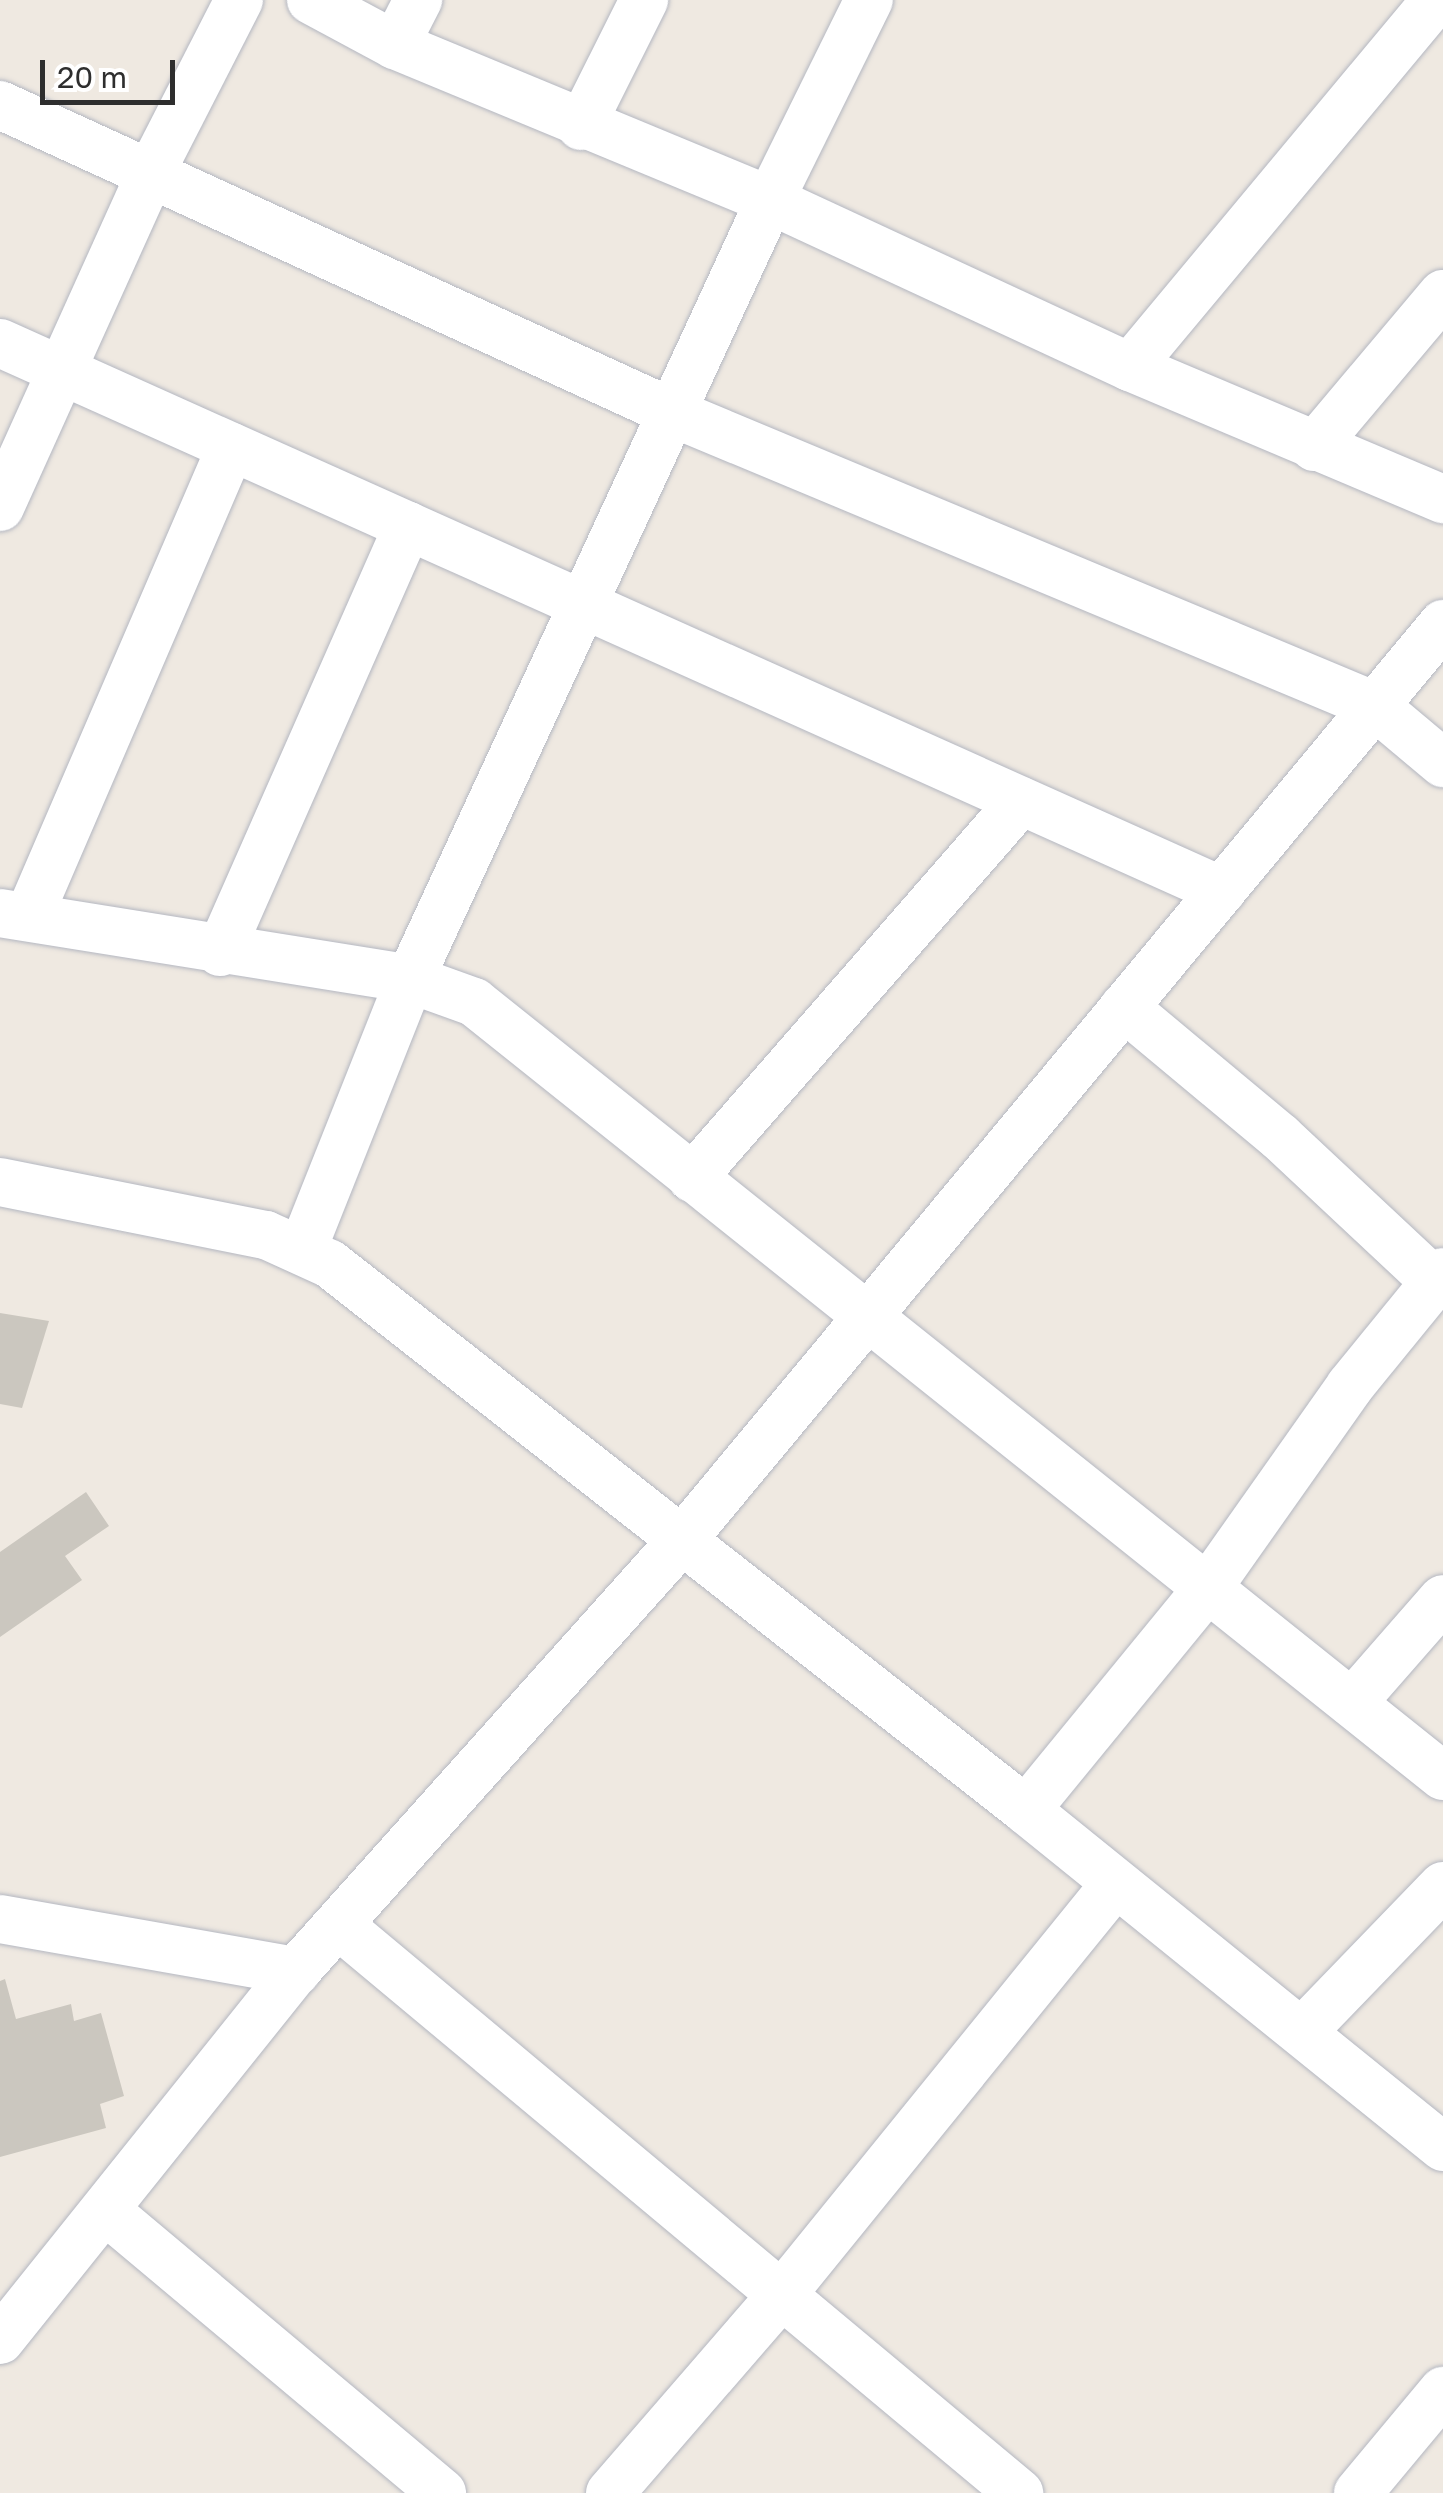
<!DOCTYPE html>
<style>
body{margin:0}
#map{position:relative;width:1443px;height:2493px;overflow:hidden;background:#efe9e1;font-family:"Golos Text",sans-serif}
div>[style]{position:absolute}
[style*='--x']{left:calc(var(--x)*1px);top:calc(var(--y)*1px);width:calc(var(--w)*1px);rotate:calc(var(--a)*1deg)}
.building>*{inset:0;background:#cbc7bf}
.roads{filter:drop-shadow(0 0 2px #b4b7c1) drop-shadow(0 0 2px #b4b7c1)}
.minor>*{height:48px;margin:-24px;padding:0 24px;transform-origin:24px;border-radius:24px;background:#fff}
span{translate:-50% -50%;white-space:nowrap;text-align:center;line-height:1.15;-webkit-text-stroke:9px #fff;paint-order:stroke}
.scale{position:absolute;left:40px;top:60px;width:135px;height:45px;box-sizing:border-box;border:5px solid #2e2e2e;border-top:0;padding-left:12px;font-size:30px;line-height:35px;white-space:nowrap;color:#2e2e2e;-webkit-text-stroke:8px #fff;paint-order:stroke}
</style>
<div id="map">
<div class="building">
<i style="clip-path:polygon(0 1313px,49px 1321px,22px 1408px,0 1404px)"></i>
<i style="clip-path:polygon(86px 1492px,109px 1526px,65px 1556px,82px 1580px,0 1637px,0 1552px)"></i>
<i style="clip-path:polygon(5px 1979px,16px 2019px,71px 2004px,74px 2021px,101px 2013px,124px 2096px,100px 2104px,106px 2128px,0 2157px,0 1981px)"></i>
</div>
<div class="roads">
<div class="minor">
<i style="--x:311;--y:0;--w:95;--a:28.2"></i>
<i style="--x:395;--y:45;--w:406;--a:22.5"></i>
<i style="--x:770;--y:200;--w:397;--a:24.9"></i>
<i style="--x:1130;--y:367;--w:340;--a:22.9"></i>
<i style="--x:395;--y:45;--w:51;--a:-62.9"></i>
<i style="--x:0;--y:105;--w:740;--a:24.59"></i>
<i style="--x:673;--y:413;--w:761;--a:22.65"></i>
<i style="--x:1375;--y:706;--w:89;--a:40"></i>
<i style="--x:581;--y:126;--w:141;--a:-63.4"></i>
<i style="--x:0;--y:343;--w:1339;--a:24.15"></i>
<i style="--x:1130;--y:367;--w:478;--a:-50.2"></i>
<i style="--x:1314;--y:447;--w:200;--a:-49.9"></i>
<i style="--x:0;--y:507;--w:367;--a:-65.7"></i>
<i style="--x:151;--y:172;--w:193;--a:-62.9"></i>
<i style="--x:0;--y:913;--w:415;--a:9.1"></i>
<i style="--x:410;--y:979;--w:68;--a:19.8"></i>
<i style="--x:474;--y:1002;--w:1240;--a:38.62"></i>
<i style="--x:29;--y:916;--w:511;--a:-66.7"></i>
<i style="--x:220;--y:952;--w:466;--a:-66.2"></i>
<i style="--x:1124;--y:1007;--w:203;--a:39.8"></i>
<i style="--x:1280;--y:1137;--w:209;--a:43.1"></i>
<i style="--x:692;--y:1178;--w:500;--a:-48.89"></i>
<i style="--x:0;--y:1182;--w:271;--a:11.3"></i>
<i style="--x:266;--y:1235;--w:70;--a:24.4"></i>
<i style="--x:330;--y:1264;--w:885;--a:38.11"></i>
<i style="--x:1026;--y:1810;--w:536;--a:38.94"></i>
<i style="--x:303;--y:1248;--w:289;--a:-68.3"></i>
<i style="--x:410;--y:979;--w:858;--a:-65.2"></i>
<i style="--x:770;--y:200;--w:223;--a:-63.7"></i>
<i style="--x:1352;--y:1703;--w:138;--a:-48.8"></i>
<i style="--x:1026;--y:1810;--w:286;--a:-50.7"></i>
<i style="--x:1207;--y:1589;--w:248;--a:-54.8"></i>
<i style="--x:1350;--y:1386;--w:147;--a:-50.8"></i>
<i style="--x:0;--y:1919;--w:301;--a:10"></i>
<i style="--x:340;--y:1926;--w:885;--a:39.86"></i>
<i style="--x:1302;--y:2032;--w:203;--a:-46"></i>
<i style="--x:105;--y:2210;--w:440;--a:40"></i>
<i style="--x:0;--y:2340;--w:473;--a:-51.3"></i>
<i style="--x:296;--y:1971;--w:579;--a:-48.15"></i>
<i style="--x:682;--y:1540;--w:1191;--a:-50.28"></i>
<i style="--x:610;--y:2493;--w:259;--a:-49.1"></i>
<i style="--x:780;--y:2297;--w:532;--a:-50.95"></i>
<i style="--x:1358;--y:2493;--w:133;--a:-50.2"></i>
</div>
</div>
<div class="scale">20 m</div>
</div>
